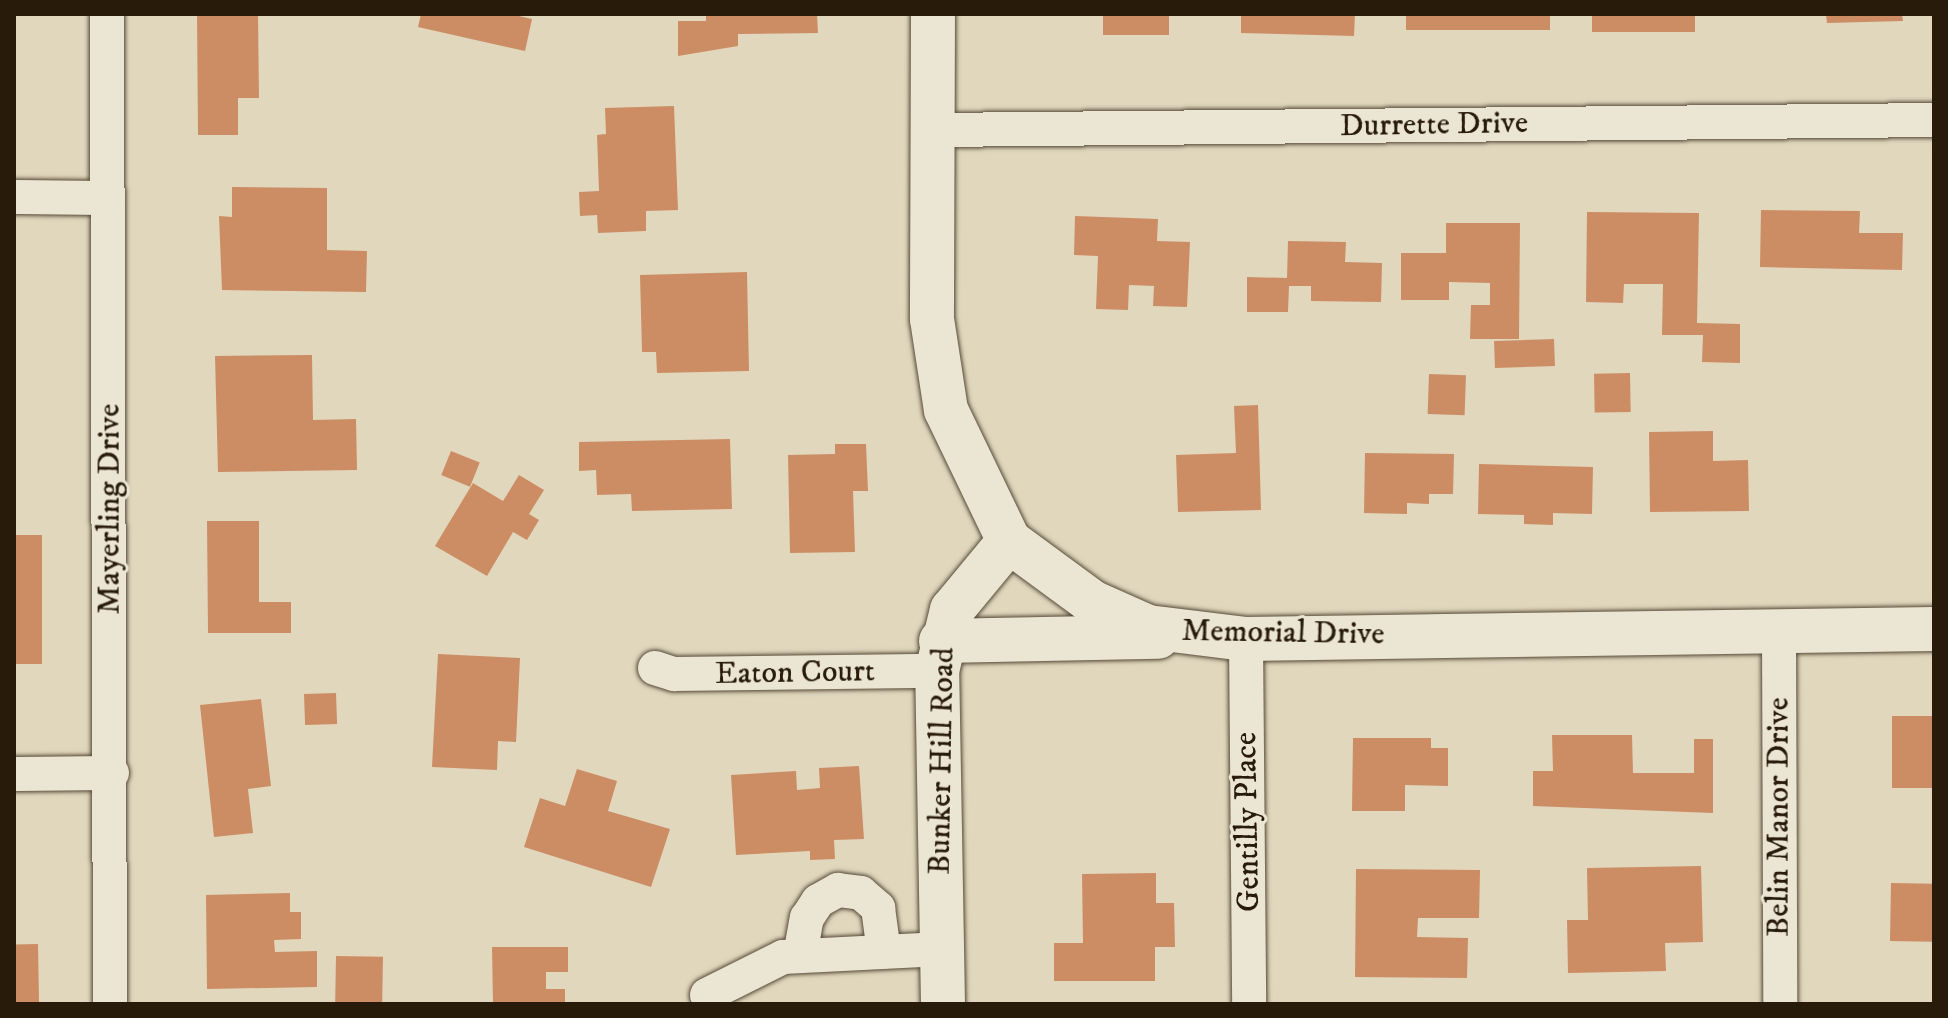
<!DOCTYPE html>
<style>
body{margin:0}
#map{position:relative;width:1948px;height:1018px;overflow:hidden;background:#e0d7bd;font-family:"IM FELL DW Pica",serif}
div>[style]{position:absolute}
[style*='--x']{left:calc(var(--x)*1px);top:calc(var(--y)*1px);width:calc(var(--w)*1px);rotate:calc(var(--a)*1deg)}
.building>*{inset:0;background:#cc8d65;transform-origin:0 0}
.roads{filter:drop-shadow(0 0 2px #574a37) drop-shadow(0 0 2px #574a37)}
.street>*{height:34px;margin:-17px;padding:0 17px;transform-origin:17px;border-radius:17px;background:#ebe5d4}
.secondary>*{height:44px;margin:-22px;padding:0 22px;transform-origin:22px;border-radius:22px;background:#ebe5d4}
span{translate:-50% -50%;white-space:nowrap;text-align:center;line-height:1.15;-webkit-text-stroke:6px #ebe5d4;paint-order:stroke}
.street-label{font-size:32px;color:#291b0a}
.frame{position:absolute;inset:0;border:16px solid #291b0a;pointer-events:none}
</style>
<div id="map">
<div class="building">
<i style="clip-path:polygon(197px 14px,258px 14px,259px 98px,238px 98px,238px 135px,198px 135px)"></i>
<i style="clip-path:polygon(421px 14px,510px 14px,532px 19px,525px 51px,418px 27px)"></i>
<i style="clip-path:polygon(706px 14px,817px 14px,818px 33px,738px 34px,738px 46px,678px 56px,678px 21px,706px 21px)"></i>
<i style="left:1103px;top:14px;width:66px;height:21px"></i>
<i style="clip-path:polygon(1241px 14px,1355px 14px,1354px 36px,1241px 33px)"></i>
<i style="left:1406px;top:14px;width:144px;height:16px"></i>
<i style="left:1592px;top:14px;width:103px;height:18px"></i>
<i style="clip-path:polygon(1826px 14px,1902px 14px,1903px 21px,1827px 23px)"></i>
<i style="clip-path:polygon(674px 106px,678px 210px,646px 211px,646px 231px,598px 233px,597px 215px,580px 216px,579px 192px,599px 191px,597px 135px,606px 134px,605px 108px)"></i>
<i style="clip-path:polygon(232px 187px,327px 188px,327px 250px,367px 251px,366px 292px,222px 290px,219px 216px,232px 217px)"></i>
<i style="clip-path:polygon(1761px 210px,1860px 211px,1859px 233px,1903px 233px,1902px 270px,1760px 267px)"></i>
<i style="clip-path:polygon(1587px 212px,1699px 213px,1697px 323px,1740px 324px,1740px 363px,1702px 362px,1703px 335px,1662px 335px,1663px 284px,1624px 284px,1623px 303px,1586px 302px)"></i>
<i style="clip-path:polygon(1075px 216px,1158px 219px,1157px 241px,1190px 242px,1187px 307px,1153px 306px,1154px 286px,1129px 285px,1128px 310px,1096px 309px,1098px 256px,1074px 255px)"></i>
<i style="clip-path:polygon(1446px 223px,1520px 223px,1519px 339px,1470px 339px,1471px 305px,1490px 305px,1490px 283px,1449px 282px,1449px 300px,1401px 300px,1401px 253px,1446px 253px)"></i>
<i style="clip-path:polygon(1288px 241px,1346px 242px,1345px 262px,1382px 263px,1381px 302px,1311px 301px,1311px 286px,1289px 286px,1288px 312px,1247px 312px,1247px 277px,1287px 278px)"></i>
<i style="clip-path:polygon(747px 272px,749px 371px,657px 373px,656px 352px,642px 352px,640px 275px)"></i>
<i style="left:1554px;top:339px;width:27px;height:60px;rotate:88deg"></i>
<i style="clip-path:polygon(312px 355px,313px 420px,356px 419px,357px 470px,218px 472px,215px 356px)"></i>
<i style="left:1630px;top:373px;width:39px;height:36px;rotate:89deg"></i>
<i style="left:1429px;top:374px;width:37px;height:40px;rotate:2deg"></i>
<i style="clip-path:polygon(1258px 405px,1261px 510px,1178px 512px,1176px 455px,1236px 453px,1234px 406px)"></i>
<i style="clip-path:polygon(1713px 431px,1713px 461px,1748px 460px,1749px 511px,1650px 512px,1649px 432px)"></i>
<i style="clip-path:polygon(730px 439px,732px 509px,632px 511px,631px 494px,597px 495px,596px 470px,579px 471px,579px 442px)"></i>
<i style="clip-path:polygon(835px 444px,866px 444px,868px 491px,853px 491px,855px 552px,790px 553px,788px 455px,835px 454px)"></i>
<i style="left:451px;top:451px;width:31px;height:26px;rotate:22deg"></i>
<i style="clip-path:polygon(1365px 453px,1454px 454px,1453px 494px,1429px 494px,1429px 504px,1407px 503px,1407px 514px,1364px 513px)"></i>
<i style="clip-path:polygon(1479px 464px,1593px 467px,1592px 514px,1553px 513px,1553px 525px,1524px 524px,1524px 515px,1478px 514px)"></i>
<i style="clip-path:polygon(519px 475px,544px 490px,529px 514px,539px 520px,527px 540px,513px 532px,487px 576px,435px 546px,473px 483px,503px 501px)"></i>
<i style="clip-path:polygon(207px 521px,259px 521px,259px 602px,291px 602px,291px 633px,208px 633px)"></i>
<i style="left:14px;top:535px;width:28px;height:129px"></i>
<i style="clip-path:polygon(438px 654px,520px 658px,516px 742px,498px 741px,497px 770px,432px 767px)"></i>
<i style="left:336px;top:693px;width:31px;height:32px;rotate:88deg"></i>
<i style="clip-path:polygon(261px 699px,271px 786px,248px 789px,253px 833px,214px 837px,200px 705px)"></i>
<i style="left:1934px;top:716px;width:72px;height:42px;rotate:90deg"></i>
<i style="clip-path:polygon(1552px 735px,1632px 735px,1633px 773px,1694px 773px,1694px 739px,1713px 739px,1713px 813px,1533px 806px,1533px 771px,1553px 771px)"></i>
<i style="clip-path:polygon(1353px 738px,1431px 738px,1431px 748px,1448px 748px,1448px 786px,1405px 785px,1405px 811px,1352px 811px)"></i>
<i style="clip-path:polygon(859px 766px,864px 839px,834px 840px,835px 859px,810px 860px,810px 851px,736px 855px,731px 775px,796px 771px,797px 790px,820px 788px,819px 768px)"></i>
<i style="clip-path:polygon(577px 769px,617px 781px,608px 811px,670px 829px,651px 887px,524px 847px,540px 798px,565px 806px)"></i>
<i style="clip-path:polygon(1701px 866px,1703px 942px,1665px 943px,1666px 971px,1568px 973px,1567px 920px,1588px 920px,1587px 868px)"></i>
<i style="clip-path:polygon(1356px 869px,1480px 870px,1479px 918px,1418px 918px,1417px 937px,1468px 938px,1467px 978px,1355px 977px)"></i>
<i style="clip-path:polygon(1156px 873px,1156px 903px,1174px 903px,1175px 947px,1155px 947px,1155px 981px,1054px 981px,1054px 943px,1083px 943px,1082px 874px)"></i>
<i style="left:1891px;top:883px;width:43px;height:58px;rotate:1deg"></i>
<i style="clip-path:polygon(290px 893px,290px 912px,301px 912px,301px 939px,274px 940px,275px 952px,317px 951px,317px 987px,207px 989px,206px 895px)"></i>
<i style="left:38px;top:944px;width:60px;height:24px;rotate:89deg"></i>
<i style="clip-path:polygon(492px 947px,568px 947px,568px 972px,546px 972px,546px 989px,565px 989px,565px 1004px,493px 1004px)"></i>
<i style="left:336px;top:956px;width:47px;height:47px;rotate:1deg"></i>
</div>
<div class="roads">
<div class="street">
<i style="--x:107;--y:14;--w:990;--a:89.83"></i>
<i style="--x:934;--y:130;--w:1000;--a:-0.57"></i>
<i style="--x:14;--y:197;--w:93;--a:0.6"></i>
<i style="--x:1779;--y:630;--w:374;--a:89.8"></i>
<i style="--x:1246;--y:639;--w:365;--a:89.5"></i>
<i style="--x:655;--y:668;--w:20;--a:18"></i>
<i style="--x:674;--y:674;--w:263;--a:-0.7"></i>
<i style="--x:14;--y:774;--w:98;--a:-0.6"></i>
<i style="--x:800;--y:956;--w:39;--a:-80"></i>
<i style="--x:807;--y:918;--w:20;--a:-57"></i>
<i style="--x:818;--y:901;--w:23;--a:-29"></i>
<i style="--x:838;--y:890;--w:23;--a:7"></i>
<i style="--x:861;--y:893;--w:23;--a:41"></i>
<i style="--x:878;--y:908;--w:44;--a:82.2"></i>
<i style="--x:707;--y:995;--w:85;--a:-26.6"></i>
<i style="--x:783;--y:957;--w:159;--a:-2.9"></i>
</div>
<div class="secondary">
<i style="--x:933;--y:14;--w:305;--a:90.2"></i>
<i style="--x:932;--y:319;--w:92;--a:81.3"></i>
<i style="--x:946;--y:410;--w:145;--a:64.3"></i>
<i style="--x:1009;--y:541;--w:103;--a:36.3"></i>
<i style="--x:1092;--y:602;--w:61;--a:24.1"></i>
<i style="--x:1148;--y:627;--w:99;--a:7"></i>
<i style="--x:1246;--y:639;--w:688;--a:-0.83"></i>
<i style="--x:941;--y:641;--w:217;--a:-1.1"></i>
<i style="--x:943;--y:1004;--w:333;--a:-91"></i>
<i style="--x:937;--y:671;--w:63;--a:-76.2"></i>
<i style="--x:952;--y:610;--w:89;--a:-50.4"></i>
</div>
</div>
<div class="street-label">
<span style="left:1434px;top:125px;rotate:-1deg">Durrette Drive</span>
<span style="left:110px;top:509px;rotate:-90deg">Mayerling Drive</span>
<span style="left:1283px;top:633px;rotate:1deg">Memorial Drive</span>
<span style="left:795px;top:673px;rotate:-1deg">Eaton Court</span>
<span style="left:942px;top:761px;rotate:-89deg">Bunker Hill Road</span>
<span style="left:1779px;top:817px;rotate:-90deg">Belin Manor Drive</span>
<span style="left:1248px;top:822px;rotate:-91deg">Gentilly Place</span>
</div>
<div class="frame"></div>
</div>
